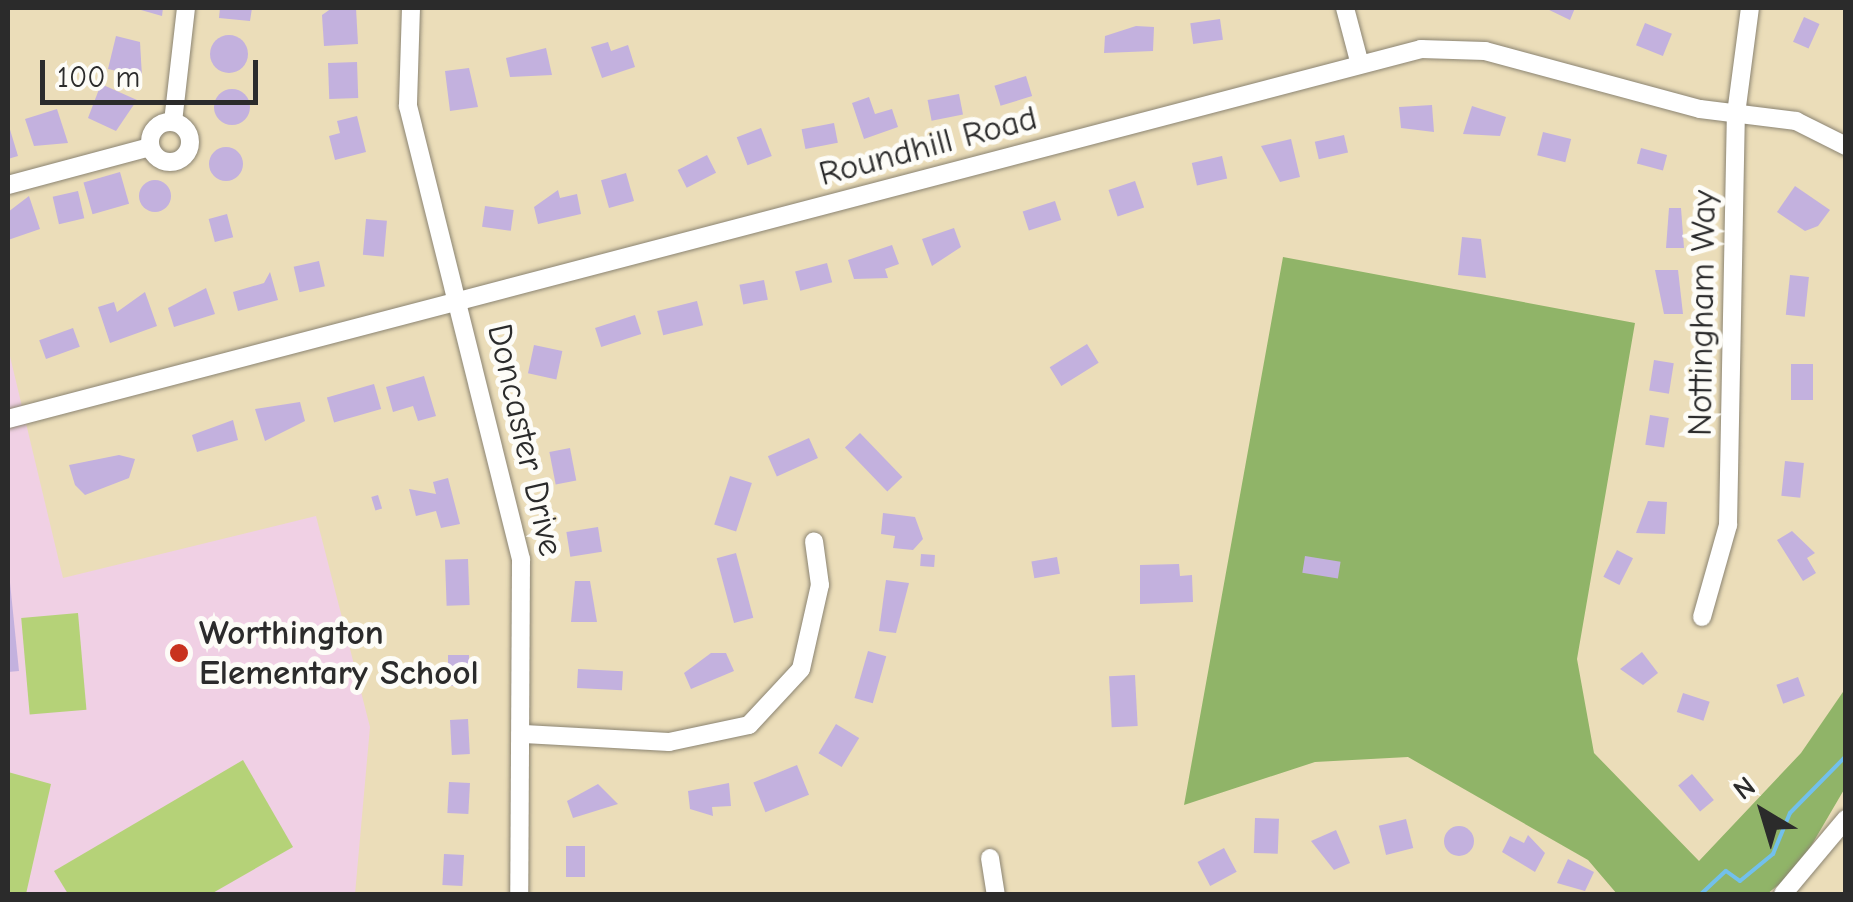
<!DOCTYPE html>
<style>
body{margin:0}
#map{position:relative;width:1853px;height:902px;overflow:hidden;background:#ebddb9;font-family:"Comic Neue",sans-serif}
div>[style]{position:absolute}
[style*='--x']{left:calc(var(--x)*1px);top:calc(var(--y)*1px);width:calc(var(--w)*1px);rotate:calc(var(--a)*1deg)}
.built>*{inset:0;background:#f0d0e4}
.green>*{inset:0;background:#b5d278;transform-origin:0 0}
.forest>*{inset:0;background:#90b468}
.stream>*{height:4px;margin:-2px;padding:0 2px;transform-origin:2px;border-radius:2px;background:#72c0ec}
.building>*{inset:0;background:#c3b1de;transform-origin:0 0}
.round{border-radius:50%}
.roads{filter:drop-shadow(0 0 2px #8b8472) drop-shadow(0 0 2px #8b8472)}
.minor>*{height:18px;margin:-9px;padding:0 9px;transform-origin:9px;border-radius:9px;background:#fff}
.minor>.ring{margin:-9px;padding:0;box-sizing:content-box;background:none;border:18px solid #fff;border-radius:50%}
.dots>*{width:28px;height:28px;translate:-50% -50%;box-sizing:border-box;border:5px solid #fdfcf7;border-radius:50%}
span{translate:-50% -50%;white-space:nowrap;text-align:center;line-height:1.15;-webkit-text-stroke:10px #fdfcf7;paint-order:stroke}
.street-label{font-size:35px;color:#2b2b2b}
.poi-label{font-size:35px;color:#2b2b2b;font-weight:700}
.left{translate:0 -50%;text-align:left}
.frame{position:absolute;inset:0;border:10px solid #2b2b2b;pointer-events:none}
.north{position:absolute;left:1713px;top:762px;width:100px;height:100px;-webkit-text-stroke:8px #fdfcf7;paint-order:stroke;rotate:322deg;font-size:28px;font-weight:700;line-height:40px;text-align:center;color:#2b2b2b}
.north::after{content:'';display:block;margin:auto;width:35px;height:45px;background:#2b2b2b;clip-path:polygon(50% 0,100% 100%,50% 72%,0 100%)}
.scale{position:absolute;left:40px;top:60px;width:218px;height:45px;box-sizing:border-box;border:5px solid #2b2b2b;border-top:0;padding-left:12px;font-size:30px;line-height:35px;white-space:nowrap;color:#2b2b2b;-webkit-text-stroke:8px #fdfcf7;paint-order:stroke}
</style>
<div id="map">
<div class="built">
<i style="clip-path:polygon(8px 348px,63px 578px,316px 516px,370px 727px,355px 894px,8px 894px)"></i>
</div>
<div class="green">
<i style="left:78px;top:613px;width:97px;height:57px;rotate:85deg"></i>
<i style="clip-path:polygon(243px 760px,293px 847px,211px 894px,68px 894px,54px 871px)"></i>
<i style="clip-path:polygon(8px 772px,51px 784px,26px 894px,8px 894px)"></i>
</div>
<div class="forest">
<i style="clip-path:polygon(1283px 257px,1635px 323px,1577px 659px,1594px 753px,1699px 861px,1801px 753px,1845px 689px,1845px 788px,1797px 870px,1767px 894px,1617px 894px,1588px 860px,1408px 757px,1315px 762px,1184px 805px)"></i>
</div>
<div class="stream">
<i style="--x:1701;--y:894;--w:34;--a:-43"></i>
<i style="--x:1726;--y:871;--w:17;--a:36"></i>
<i style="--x:1740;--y:881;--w:43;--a:-39.3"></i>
<i style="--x:1773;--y:854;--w:44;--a:-67.5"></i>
<i style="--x:1790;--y:813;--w:80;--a:-45.5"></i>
</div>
<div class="building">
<i style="clip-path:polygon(134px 8px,163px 8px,162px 16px)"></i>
<i style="clip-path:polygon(220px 8px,252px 8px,250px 21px,219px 18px)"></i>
<i style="clip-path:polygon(332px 8px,356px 8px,358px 44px,324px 46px,322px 15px)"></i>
<i style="clip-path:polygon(1545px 8px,1575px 8px,1570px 20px)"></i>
<i style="left:1804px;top:17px;width:17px;height:27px;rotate:24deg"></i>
<i style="left:1220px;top:19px;width:21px;height:30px;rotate:82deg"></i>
<i style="left:1645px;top:23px;width:29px;height:24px;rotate:22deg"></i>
<i style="clip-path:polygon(1136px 26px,1154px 27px,1153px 51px,1104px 53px,1105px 36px)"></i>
<i class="round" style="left:210px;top:35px;width:38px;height:38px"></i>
<i style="clip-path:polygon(116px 36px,140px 42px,142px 77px,108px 69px)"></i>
<i style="clip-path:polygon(608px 42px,611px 51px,628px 45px,635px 67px,602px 78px,591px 47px)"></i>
<i style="clip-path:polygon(546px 48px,552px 75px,510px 77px,506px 58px)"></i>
<i style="left:357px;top:62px;width:36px;height:29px;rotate:88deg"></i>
<i style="clip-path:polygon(469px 68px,478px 107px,450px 111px,445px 71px)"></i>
<i style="left:1026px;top:76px;width:21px;height:33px;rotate:73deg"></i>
<i style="clip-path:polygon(101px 84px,137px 100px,116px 131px,88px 118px)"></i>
<i class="round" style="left:214px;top:89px;width:36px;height:36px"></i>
<i style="left:959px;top:94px;width:21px;height:32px;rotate:79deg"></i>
<i style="clip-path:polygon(869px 97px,875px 114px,892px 109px,898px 127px,864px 139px,852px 103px)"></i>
<i style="clip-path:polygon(1432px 105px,1434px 132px,1401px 128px,1399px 107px)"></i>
<i style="clip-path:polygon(1472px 106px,1506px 117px,1500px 136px,1463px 134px)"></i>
<i style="clip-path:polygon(57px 109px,68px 143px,34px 146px,25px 119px)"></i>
<i style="clip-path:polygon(357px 116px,366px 152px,335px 160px,329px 136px,340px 133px,337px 121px)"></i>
<i style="clip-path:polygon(8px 123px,18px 156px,8px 159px)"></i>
<i style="left:834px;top:123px;width:20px;height:33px;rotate:79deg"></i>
<i style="left:761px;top:128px;width:30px;height:26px;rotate:69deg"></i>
<i style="left:1543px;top:132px;width:29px;height:24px;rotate:14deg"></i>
<i style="left:1344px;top:135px;width:18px;height:30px;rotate:77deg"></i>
<i style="clip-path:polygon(1291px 139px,1300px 177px,1280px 182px,1261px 146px)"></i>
<i class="round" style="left:209px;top:147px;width:34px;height:34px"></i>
<i style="left:1641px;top:148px;width:27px;height:16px;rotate:15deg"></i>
<i style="left:707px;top:155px;width:20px;height:33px;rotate:63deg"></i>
<i style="left:1222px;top:156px;width:23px;height:31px;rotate:77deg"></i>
<i style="left:120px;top:172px;width:33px;height:38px;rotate:74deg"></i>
<i style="left:626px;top:173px;width:29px;height:26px;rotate:74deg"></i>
<i class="round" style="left:139px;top:180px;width:32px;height:32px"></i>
<i style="left:1135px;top:181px;width:28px;height:28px;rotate:71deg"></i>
<i style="clip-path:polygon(1795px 186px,1830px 210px,1818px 226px,1805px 231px,1777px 212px)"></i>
<i style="clip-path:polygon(558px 190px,560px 198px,577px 194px,581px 214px,538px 224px,534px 207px)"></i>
<i style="left:78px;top:191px;width:28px;height:26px;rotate:77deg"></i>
<i style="clip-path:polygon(29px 196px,40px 229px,8px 240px,8px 212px)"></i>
<i style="left:1055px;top:201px;width:20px;height:34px;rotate:72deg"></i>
<i style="left:485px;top:206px;width:29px;height:21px;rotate:8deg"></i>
<i style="clip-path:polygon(1669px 208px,1681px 208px,1684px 248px,1666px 248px)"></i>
<i style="left:227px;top:214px;width:24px;height:19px;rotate:75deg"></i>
<i style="left:366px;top:219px;width:21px;height:36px;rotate:5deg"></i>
<i style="clip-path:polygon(954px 228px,961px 247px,932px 266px,922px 239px)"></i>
<i style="clip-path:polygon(1462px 237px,1481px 239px,1486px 278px,1458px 275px)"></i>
<i style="clip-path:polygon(892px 245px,899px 264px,885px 269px,888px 278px,854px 279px,848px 260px)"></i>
<i style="left:319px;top:261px;width:26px;height:26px;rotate:77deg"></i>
<i style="left:827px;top:263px;width:20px;height:33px;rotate:75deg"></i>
<i style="clip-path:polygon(1655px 270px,1678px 270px,1683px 314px,1664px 314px)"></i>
<i style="clip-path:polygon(270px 272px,278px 300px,238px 311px,233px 292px,264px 283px)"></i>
<i style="left:1790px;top:275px;width:19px;height:40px;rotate:6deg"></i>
<i style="left:764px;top:280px;width:20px;height:25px;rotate:79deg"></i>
<i style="clip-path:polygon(206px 288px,215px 314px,174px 327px,168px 308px)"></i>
<i style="clip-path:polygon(145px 292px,157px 326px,110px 343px,98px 307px,114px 302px,117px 312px)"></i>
<i style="left:697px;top:301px;width:25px;height:41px;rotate:76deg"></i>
<i style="left:635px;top:315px;width:20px;height:42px;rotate:72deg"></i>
<i style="left:73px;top:328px;width:20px;height:36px;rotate:70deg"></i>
<i style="left:1087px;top:344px;width:22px;height:44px;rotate:58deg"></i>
<i style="left:534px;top:345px;width:29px;height:29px;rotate:12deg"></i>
<i style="left:1654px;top:360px;width:20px;height:31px;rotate:9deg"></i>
<i style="left:1791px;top:364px;width:22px;height:36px"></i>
<i style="clip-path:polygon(424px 376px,436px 416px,418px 421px,413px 406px,393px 412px,386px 387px)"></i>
<i style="left:374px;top:384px;width:26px;height:49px;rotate:74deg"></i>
<i style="clip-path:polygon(300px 402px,305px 421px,265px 441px,255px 409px)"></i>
<i style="left:1650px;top:415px;width:19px;height:30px;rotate:9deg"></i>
<i style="clip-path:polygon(233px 420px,238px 440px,197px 452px,192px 435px)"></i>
<i style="left:860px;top:433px;width:61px;height:21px;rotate:46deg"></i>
<i style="left:809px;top:438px;width:22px;height:45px;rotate:66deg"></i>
<i style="left:570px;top:448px;width:33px;height:21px;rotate:79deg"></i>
<i style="clip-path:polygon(119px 455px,135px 459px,129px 478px,85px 495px,75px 485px,69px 465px)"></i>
<i style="left:1785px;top:461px;width:19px;height:35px;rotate:6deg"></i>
<i style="left:730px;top:476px;width:23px;height:51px;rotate:18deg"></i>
<i style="clip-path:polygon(448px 478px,460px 524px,441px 528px,436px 511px,416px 516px,409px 489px,436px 494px,433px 482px)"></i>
<i style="left:378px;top:495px;width:14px;height:7px;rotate:73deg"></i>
<i style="clip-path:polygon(1648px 501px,1667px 502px,1665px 534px,1636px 533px)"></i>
<i style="clip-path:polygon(883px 513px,915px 517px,923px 539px,913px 550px,893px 548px,895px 536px,881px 534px)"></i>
<i style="left:598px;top:527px;width:25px;height:32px;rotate:81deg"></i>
<i style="clip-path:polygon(1792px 531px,1815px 553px,1807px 558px,1816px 573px,1803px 581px,1777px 540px)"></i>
<i style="left:1617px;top:550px;width:18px;height:30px;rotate:27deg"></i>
<i style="left:736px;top:553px;width:67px;height:20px;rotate:75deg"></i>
<i style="left:921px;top:554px;width:14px;height:12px;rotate:4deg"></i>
<i style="left:1305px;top:556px;width:36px;height:17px;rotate:9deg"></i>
<i style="left:1057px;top:557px;width:17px;height:26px;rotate:80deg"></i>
<i style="left:468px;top:559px;width:46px;height:23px;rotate:88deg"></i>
<i style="clip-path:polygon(8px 563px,19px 671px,8px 672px)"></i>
<i style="clip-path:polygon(1179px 564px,1180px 576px,1192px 575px,1193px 602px,1140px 604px,1140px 565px)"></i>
<i style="clip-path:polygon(886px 580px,909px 583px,896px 633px,879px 631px)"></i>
<i style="clip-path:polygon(575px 581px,590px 581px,597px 622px,571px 622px)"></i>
<i style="left:868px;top:651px;width:19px;height:49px;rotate:16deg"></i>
<i style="clip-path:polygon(1642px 652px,1658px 673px,1643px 685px,1620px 669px)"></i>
<i style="clip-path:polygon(711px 653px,726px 653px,734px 671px,691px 689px,684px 673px)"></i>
<i style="left:448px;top:655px;width:21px;height:31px"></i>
<i style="left:578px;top:669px;width:45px;height:19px;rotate:3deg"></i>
<i style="left:1135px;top:675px;width:51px;height:26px;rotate:87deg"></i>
<i style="left:1798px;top:677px;width:20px;height:23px;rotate:70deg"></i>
<i style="left:1683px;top:693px;width:28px;height:20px;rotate:18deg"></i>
<i style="left:468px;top:719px;width:35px;height:18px;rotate:87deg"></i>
<i style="left:836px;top:724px;width:27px;height:34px;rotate:31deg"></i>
<i style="left:797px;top:765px;width:32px;height:47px;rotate:68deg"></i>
<i style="left:1692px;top:774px;width:34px;height:18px;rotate:50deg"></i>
<i style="left:449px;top:782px;width:21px;height:31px;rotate:3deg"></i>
<i style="clip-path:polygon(729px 783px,731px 806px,712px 807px,713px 816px,690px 809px,688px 791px)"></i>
<i style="clip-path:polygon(598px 784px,618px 804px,573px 818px,567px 801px)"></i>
<i style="left:1255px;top:818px;width:24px;height:35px;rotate:2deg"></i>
<i style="left:1406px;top:819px;width:30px;height:28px;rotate:76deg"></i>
<i class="round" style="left:1444px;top:826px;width:30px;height:30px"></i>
<i style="clip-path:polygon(1336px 830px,1350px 863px,1334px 870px,1311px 841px)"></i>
<i style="clip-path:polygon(1528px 835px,1545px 853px,1535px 872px,1502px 852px,1510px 836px,1524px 843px)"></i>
<i style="left:566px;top:846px;width:19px;height:31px"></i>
<i style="left:1224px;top:848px;width:27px;height:30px;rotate:62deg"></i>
<i style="left:444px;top:854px;width:20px;height:31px;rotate:3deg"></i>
<i style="clip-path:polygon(1568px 859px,1594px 872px,1585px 891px,1557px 883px)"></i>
</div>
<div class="roads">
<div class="minor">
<i style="--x:411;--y:8;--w:98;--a:91.8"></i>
<i style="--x:408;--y:106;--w:467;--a:76"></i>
<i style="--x:521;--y:559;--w:335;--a:90.3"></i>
<i style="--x:1345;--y:8;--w:55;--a:75.2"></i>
<i style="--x:173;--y:122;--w:115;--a:-83.5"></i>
<i class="ring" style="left:150px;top:122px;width:22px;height:22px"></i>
<i style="--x:8;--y:185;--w:147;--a:-15"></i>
<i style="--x:8;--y:419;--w:1461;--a:-14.67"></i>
<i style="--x:1421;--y:49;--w:64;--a:1.8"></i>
<i style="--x:1485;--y:51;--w:223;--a:15.1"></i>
<i style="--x:1700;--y:109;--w:97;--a:7.1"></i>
<i style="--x:1796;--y:121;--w:56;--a:26.6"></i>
<i style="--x:1702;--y:617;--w:96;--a:-74.2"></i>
<i style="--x:1728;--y:525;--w:411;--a:-88.9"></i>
<i style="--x:1736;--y:114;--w:107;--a:-82.5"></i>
<i style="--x:524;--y:734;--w:145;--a:3.2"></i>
<i style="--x:669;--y:742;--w:82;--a:-12"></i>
<i style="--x:749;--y:725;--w:76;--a:-47.1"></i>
<i style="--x:801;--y:669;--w:86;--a:-77.3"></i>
<i style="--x:820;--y:585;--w:44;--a:-97.8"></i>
<i style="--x:990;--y:858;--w:36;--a:81"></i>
<i style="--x:1783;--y:894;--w:98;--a:-50"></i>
</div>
</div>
<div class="dots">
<i style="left:179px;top:653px;background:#c8321e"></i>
</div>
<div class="street-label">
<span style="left:928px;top:146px;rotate:-15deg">Roundhill Road</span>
<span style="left:1702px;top:313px;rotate:-89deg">Nottingham Way</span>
<span style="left:525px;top:440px;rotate:77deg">Doncaster Drive</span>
</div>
<div class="poi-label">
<span class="left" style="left:199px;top:653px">Worthington<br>Elementary School</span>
</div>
<div class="frame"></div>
<div class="north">N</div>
<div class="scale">100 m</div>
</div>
